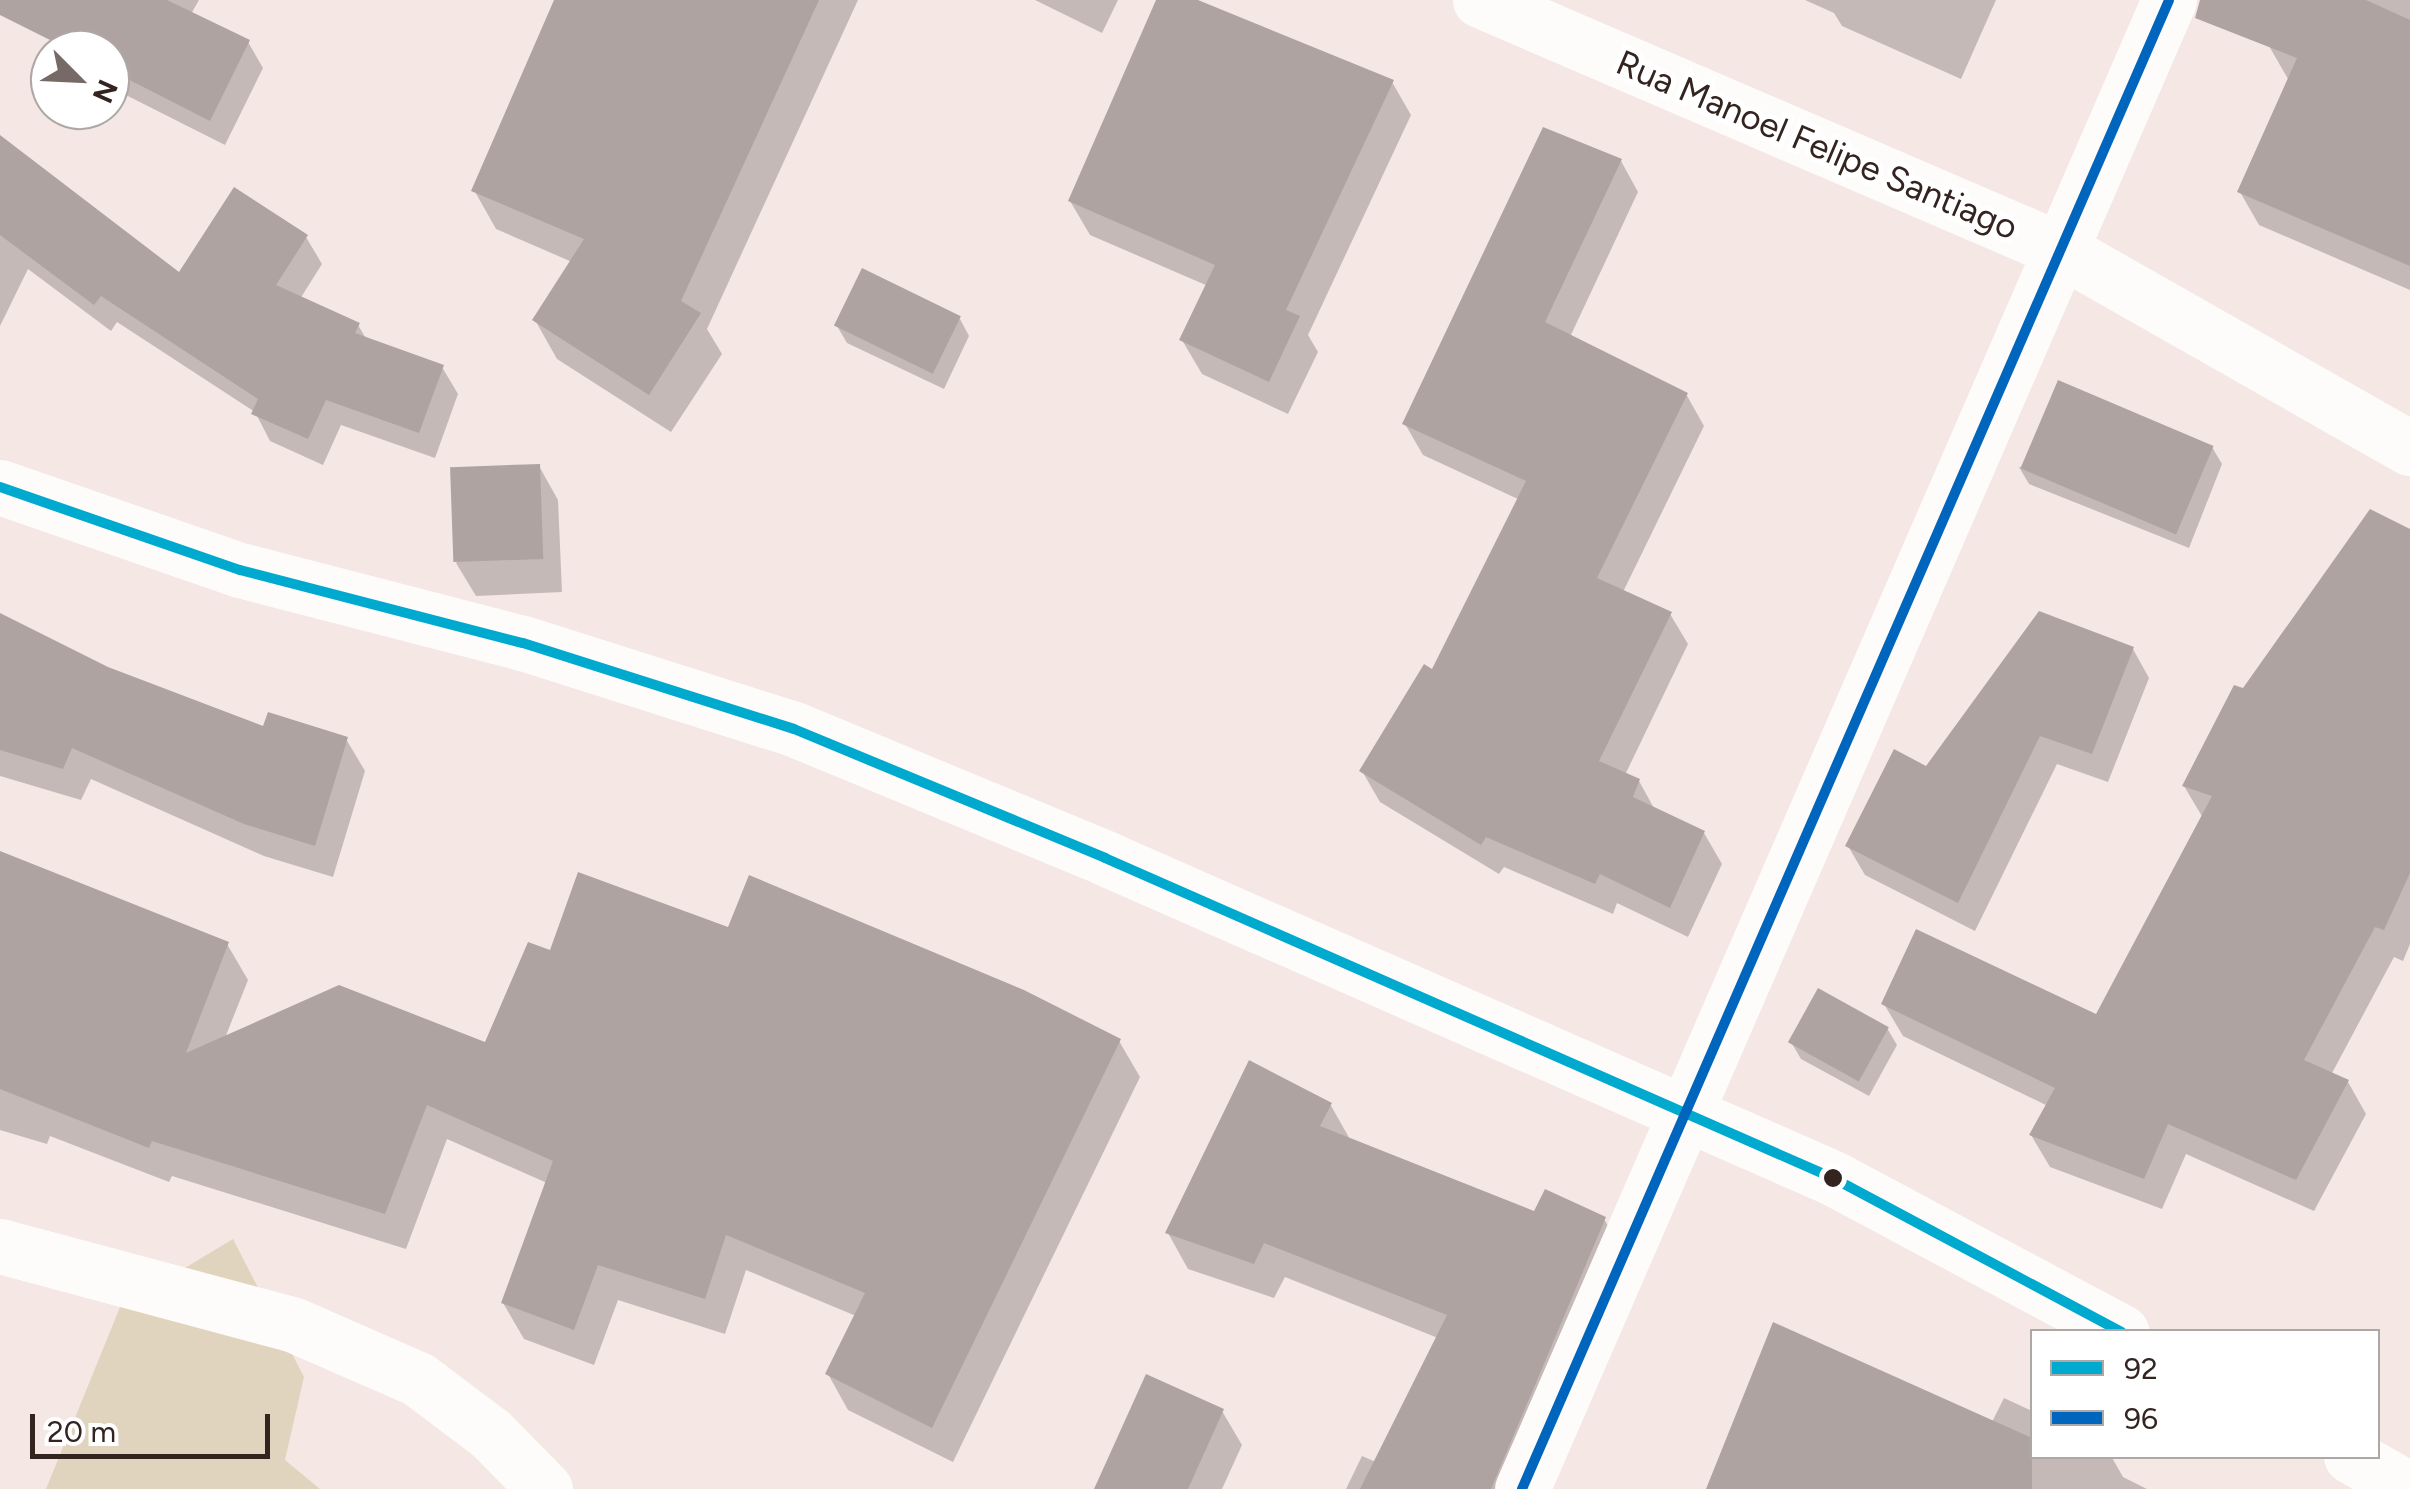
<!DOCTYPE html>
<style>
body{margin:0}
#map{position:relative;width:2410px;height:1489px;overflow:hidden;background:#f5e8e4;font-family:Figtree,sans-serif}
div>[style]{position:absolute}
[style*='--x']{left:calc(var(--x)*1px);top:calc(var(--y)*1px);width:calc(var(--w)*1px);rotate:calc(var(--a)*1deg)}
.green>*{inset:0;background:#e0d4be}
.shadow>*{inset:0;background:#0003}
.building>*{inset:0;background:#afa3a2;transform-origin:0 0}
.street>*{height:55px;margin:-27.5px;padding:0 27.5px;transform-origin:27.5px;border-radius:27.5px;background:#fefcfb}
.secondary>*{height:55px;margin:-27.5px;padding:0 27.5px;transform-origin:27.5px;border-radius:27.5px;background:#fefcfb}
.bus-1>*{height:10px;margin:-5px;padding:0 5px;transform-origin:5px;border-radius:5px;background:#00a9ce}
.bus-2>*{height:10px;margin:-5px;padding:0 5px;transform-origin:5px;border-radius:5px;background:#0065bd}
.dots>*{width:28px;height:28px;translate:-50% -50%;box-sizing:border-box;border:5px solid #fff;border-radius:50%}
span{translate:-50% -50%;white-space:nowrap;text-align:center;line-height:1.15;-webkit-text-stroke:10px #fff;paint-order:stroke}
.street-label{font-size:35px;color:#332420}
.legend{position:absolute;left:2030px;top:1329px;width:350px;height:130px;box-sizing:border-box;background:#fff;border:2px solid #ada7a6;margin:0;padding:12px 18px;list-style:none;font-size:30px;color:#332420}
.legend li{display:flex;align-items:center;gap:20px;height:50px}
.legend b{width:50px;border:2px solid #ada7a6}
.north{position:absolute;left:30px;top:30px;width:100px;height:100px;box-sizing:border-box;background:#fff;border:2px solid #ada7a6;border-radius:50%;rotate:114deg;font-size:28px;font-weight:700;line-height:40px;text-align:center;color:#332420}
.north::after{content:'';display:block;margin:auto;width:35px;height:45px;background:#776965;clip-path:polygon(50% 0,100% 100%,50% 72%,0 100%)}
.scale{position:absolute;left:30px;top:1414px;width:240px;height:45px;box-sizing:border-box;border:5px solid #332420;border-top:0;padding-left:12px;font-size:30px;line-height:35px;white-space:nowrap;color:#332420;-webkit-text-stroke:8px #fff;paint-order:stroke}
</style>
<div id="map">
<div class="green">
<i style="clip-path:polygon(233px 1239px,304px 1377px,285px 1460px,320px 1489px,46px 1489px,120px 1307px)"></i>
</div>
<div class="shadow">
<i style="clip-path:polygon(86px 0,199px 0,191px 14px,248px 42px,263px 68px,225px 145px,110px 87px,110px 50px,66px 50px)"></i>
<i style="clip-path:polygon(556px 0,858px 0,707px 329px,722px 354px,671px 432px,557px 359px,535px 320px,572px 262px,496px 229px,474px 190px)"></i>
<i style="clip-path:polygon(1035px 0,1118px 0,1102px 33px)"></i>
<i style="clip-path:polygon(1159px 0,1194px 0,1392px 82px,1411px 115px,1308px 335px,1318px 352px,1288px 414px,1202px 374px,1182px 340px,1208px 286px,1090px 235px,1070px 201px)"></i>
<i style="clip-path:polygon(1805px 0,1996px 0,1961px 79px,1842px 26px,1834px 13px)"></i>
<i style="clip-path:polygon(2281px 0,2410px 0,2410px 290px,2259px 225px,2240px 192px,2288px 79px,2269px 46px)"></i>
<i style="clip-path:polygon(0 138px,180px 275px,306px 237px,322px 264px,300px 299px,358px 325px,367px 340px,442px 367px,458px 394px,435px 458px,341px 425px,323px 465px,270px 441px,255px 412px,117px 322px,111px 331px,28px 269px,0 326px)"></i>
<i style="clip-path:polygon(1621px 161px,1638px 192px,1570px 337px,1686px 394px,1704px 426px,1623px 592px,1670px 614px,1688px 644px,1625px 775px,1639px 781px,1655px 810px,1704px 833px,1722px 864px,1688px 937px,1617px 903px,1613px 914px,1504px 867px,1499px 874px,1380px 802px,1362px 771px,1433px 672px,1520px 500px,1423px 455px,1405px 424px)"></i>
<i style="clip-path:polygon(960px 319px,969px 336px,944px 389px,847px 343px,837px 326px)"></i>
<i style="clip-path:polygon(2212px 447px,2222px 464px,2189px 548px,2029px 484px,2019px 467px)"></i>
<i style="clip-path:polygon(539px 466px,558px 500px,562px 592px,476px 596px,456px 563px)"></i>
<i style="clip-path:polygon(2410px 532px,2410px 944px,2403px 961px,2394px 957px,2331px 1075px,2348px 1082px,2366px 1114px,2314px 1211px,2186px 1154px,2162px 1209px,2050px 1167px,2031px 1135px,2048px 1106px,1903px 1036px,1884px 1004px,2097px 1017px,2203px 818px,2184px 786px,2244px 691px)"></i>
<i style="clip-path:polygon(0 619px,107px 669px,265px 729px,346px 739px,365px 771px,333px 877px,264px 856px,91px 779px,81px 800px,0 776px)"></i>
<i style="clip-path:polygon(2133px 649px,2149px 678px,2108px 782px,2057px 764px,1975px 931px,1865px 875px,1848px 846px,1927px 769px)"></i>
<i style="clip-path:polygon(0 893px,227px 944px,248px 980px,225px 1038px,487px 1046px,551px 953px,730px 930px,1119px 1041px,1140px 1077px,953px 1462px,848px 1410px,828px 1374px,856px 1316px,746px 1270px,725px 1334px,618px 1300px,594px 1365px,524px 1339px,503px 1303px,547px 1183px,447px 1139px,406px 1249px,172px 1176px,169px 1182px,50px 1136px,47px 1144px,0 1130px)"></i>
<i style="clip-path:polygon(1887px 1028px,1897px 1045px,1869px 1096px,1801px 1059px,1791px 1042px)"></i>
<i style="clip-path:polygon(1330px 1104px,1351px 1141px,1536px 1214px,1604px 1219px,1625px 1255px,1523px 1489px,1346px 1489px,1362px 1456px,1376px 1462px,1438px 1338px,1285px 1277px,1274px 1298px,1188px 1269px,1168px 1233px)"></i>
<i style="clip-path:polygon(2004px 1398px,2032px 1411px,2032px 1456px,2111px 1456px,2123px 1477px,2147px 1489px,1708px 1489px,1992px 1422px)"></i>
<i style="clip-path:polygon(1222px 1411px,1242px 1445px,1222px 1489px,1097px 1489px)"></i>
</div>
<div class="building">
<i style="clip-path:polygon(0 0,167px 0,250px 40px,210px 121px,110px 70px,110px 50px,70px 50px,0 15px)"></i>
<i style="clip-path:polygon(554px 0,819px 0,681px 301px,701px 313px,649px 395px,532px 320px,584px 239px,471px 191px)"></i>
<i style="clip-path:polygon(1156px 0,1198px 0,1394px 80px,1286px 310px,1300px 316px,1269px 382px,1179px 340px,1215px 265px,1068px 201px)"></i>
<i style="clip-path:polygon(2200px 0,2366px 0,2410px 20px,2410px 266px,2237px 192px,2297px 58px,2195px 18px)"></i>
<i style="clip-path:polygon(1543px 127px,1622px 159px,1545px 322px,1688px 393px,1597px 578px,1672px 612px,1599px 761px,1640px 779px,1633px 797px,1705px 831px,1670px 908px,1600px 874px,1595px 884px,1486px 837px,1481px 845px,1359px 771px,1424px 664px,1432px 669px,1526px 481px,1402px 424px)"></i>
<i style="clip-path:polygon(0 135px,179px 272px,234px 187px,308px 235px,276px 285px,360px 323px,355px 333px,444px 365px,419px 433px,326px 400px,308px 439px,251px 414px,258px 399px,101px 296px,94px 305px,0 235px)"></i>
<i style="left:862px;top:268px;width:110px;height:64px;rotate:26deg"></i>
<i style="left:2058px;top:380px;width:169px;height:96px;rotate:23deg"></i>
<i style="left:540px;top:464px;width:95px;height:90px;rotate:88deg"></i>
<i style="clip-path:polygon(2370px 509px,2410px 529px,2410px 873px,2384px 930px,2375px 927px,2304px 1060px,2349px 1080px,2296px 1180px,2168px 1124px,2144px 1179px,2029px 1135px,2055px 1088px,1881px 1004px,1916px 929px,2096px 1014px,2212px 796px,2182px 786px,2234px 685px,2243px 688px)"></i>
<i style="clip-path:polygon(2039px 611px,2134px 647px,2092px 754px,2040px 736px,1958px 903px,1845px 846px,1894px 749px,1926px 766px)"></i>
<i style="clip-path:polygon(0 613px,108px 667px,263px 726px,268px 712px,348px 737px,315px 846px,244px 824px,72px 748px,63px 769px,0 750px)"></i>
<i style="clip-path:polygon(0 851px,229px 942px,186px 1053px,339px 985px,485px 1042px,528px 942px,550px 950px,578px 872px,728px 927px,749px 875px,1024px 990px,1121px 1039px,932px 1428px,825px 1374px,865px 1293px,726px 1235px,705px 1299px,598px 1265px,574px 1330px,501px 1303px,553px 1161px,427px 1105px,385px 1214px,152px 1141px,149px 1148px,0 1089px)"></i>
<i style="left:1818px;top:988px;width:81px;height:62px;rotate:29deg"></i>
<i style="clip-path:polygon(1249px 1060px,1332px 1103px,1320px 1126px,1534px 1211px,1545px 1189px,1606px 1217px,1491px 1489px,1360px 1489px,1447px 1315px,1264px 1243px,1254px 1264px,1165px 1233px)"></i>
<i style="clip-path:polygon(1773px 1322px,2032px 1438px,2032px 1489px,1706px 1489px)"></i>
<i style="clip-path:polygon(1146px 1374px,1224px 1409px,1188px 1489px,1094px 1489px)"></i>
</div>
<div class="street">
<i style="--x:1480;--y:0;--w:633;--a:23.28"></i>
<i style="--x:2061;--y:250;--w:401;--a:29.6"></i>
<i style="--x:0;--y:487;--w:254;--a:19.1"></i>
<i style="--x:240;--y:570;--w:292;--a:14.5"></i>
<i style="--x:523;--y:643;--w:284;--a:17.6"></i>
<i style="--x:794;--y:729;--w:337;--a:22.5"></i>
<i style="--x:1105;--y:858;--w:795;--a:23.73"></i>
<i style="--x:1833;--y:1178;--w:327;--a:28.1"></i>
<i style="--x:2351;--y:1456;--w:66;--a:30.1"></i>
</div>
<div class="secondary">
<i style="--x:0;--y:1246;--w:302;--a:15"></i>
<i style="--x:292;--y:1324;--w:137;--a:23.6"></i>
<i style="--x:418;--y:1379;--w:91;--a:37"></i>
<i style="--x:491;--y:1434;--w:77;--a:45.5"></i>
<i style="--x:1522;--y:1489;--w:1623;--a:-66.51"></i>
</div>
<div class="bus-1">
<i style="--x:0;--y:487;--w:254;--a:19.1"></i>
<i style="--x:240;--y:570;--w:292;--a:14.5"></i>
<i style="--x:523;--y:643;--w:284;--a:17.6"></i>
<i style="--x:794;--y:729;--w:337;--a:22.5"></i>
<i style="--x:1105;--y:858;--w:795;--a:23.73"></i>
<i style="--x:1833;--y:1178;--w:327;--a:28.1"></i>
</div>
<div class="bus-2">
<i style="--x:1522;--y:1489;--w:1623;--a:-66.51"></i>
</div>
<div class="dots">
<i style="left:1833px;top:1178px;background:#332420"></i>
</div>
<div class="street-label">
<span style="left:1817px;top:145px;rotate:23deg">Rua Manoel Felipe Santiago</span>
</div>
<ul class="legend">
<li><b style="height:12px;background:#00a9ce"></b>92</li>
<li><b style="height:12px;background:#0065bd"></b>96</li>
</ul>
<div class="north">N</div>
<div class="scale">20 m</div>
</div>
